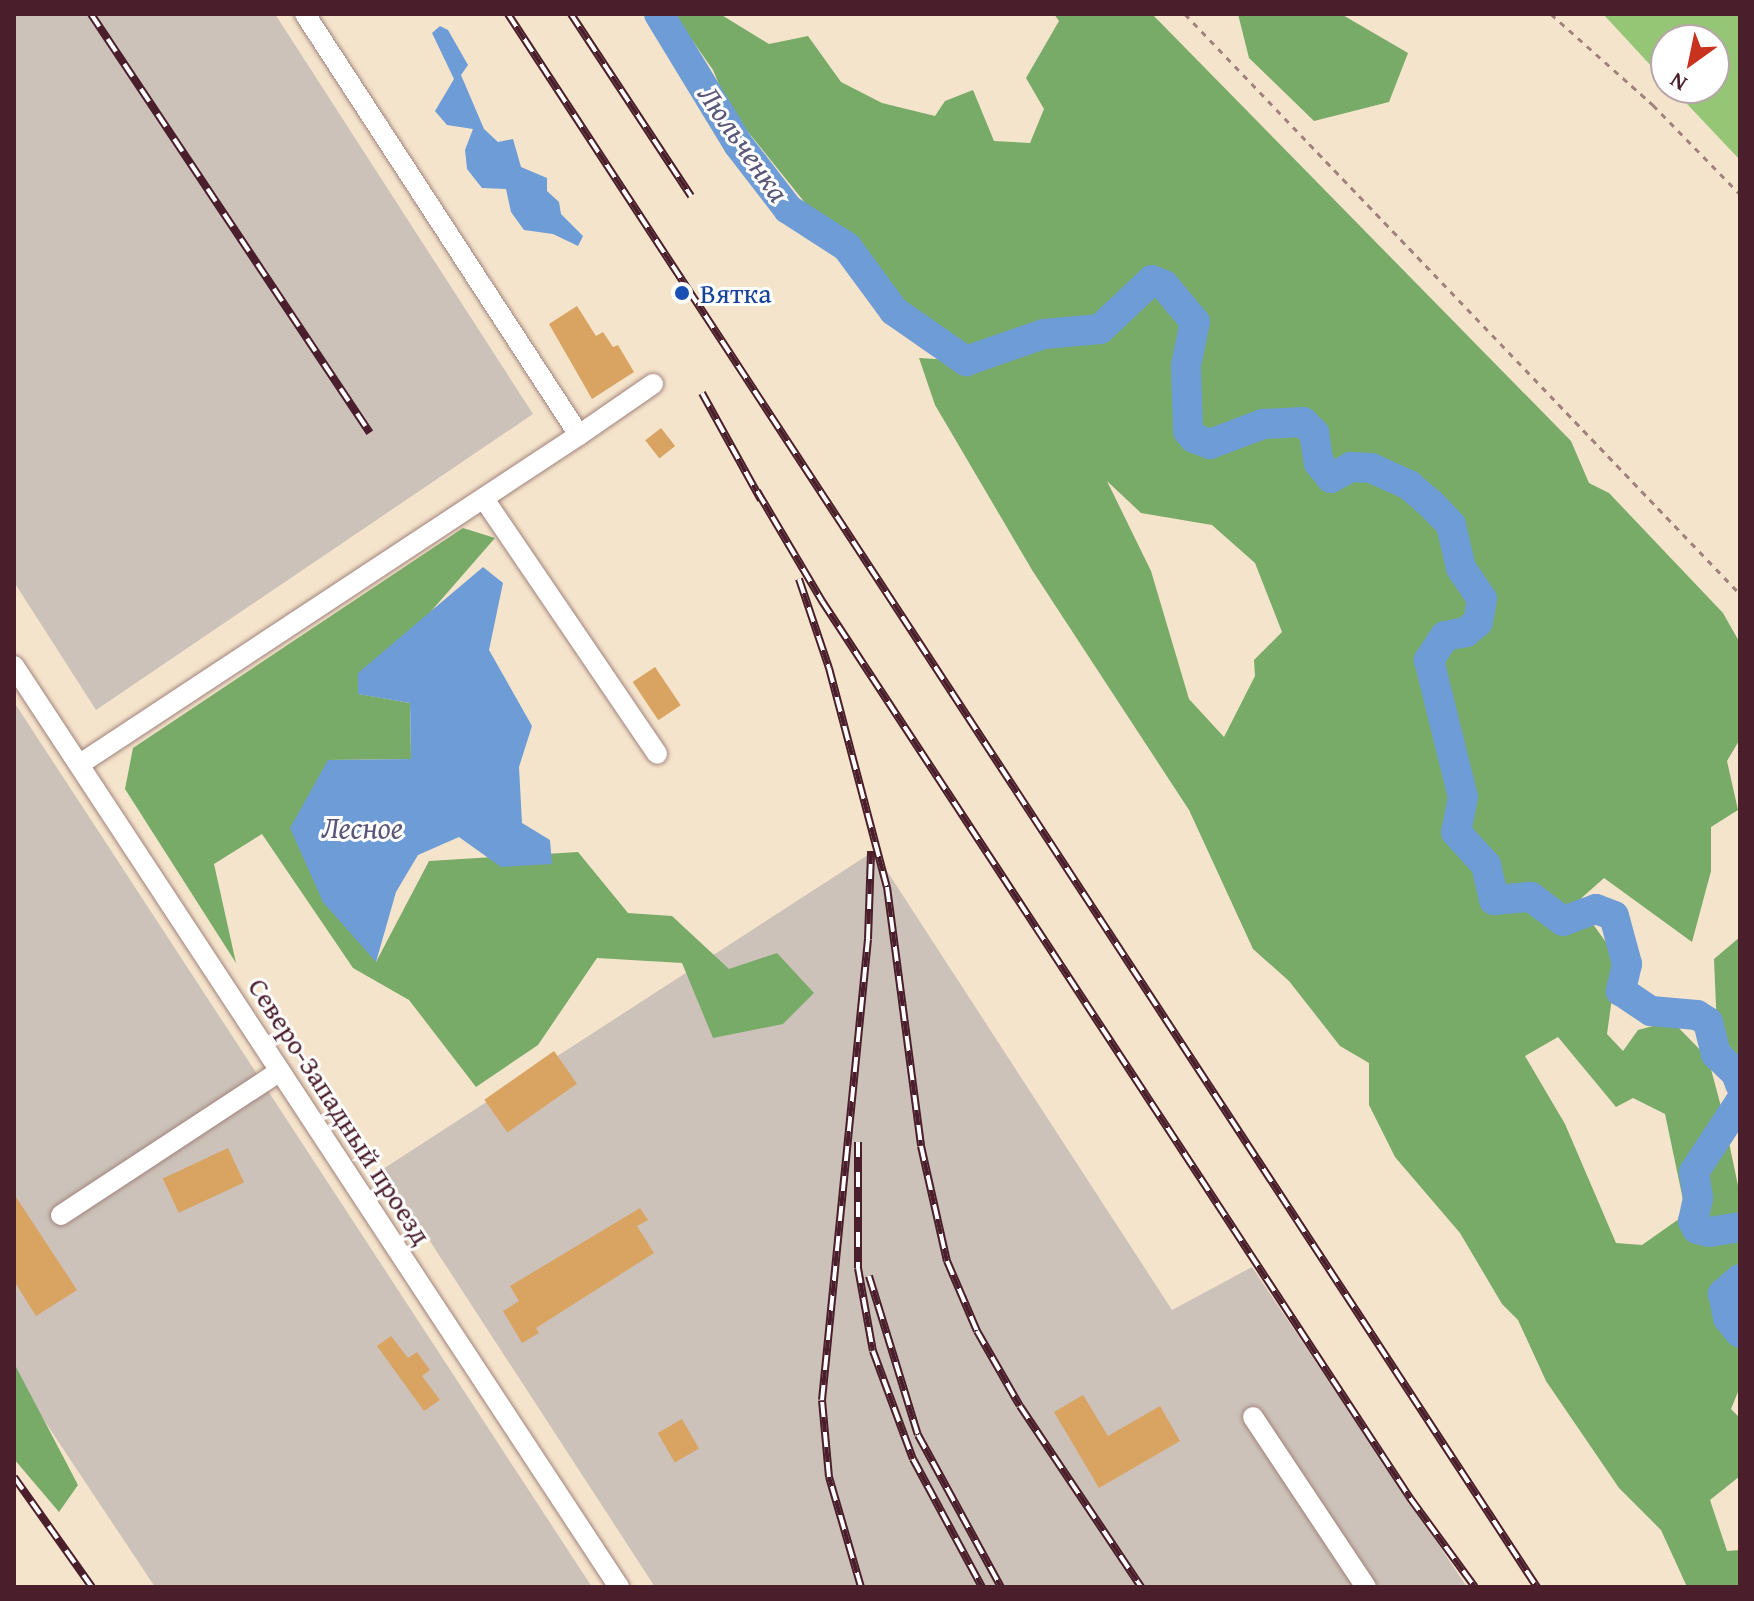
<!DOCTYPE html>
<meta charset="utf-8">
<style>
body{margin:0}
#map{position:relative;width:1754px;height:1601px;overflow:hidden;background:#f5e4cc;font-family:"Gentium Book Plus",serif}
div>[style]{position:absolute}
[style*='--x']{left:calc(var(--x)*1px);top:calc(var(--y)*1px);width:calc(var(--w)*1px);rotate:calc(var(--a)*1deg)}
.industrial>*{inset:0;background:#ccc2b9}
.green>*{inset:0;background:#95c676}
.forest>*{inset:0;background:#78ab67}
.water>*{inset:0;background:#6e9cd6}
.stream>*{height:5px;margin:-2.5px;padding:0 2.5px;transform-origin:2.5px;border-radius:2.5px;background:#6e9cd6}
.river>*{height:30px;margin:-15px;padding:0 15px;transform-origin:15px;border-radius:15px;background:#6e9cd6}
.building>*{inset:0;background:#d9a362;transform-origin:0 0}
.path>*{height:3px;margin-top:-1.5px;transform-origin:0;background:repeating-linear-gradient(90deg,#a0827c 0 6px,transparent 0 12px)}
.roads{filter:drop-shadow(0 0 2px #a0827c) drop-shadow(0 0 2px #a0827c)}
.minor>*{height:20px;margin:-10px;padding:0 10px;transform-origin:10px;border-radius:10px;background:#fff}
.rail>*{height:8px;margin-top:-4px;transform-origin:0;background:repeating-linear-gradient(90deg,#fff 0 15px,#4a1f2b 0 30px);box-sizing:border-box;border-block:2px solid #4a1f2b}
.dots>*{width:22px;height:22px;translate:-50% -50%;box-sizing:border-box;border:4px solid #fff;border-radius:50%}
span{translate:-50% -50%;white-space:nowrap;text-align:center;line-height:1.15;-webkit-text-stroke:6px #fff;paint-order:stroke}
.transit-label{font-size:28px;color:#164399}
.left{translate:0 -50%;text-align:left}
.street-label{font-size:28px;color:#4a1f2b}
.water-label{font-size:30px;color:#5a5778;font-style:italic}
.frame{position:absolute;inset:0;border:16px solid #4a1f2b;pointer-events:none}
.north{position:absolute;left:1650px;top:24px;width:80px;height:80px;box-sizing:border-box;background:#fff;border:2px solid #b7a5aa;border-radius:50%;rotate:213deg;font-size:22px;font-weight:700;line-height:32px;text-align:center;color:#4a1f2b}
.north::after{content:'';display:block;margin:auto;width:28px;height:36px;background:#c8321e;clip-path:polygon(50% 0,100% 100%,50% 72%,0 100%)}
</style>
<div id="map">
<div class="industrial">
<i style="clip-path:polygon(14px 14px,275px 14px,533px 414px,96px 710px,14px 582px)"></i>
<i style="clip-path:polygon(14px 702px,592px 1587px,155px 1587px,14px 1375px)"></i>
<i style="clip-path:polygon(874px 851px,1172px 1310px,1252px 1267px,1467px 1587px,655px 1587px,383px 1169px)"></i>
</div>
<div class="green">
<i style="clip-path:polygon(1740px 14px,1740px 160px,1672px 88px,1714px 88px,1714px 40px,1666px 40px,1666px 82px,1604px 15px)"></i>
</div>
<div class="forest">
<i style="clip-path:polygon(evenodd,674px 14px,720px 14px,769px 44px,808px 36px,841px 82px,882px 103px,935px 116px,945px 101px,973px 90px,994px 141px,1030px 143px,1044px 109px,1026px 78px,1059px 21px,1054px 14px,1152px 14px,1571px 441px,1589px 483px,1609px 493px,1723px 613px,1740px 643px,1740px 739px,1727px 761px,1738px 810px,1711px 827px,1711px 871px,1692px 942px,1604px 878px,1577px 902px,1626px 970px,1612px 998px,1607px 1034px,1623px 1051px,1638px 1030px,1672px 1021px,1708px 1058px,1723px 1114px,1740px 1195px,1740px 1387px,1731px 1409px,1740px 1418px,1740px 1476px,1710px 1500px,1727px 1551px,1740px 1550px,1740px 1587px,1687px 1587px,1661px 1530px,1619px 1488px,1546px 1381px,1518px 1320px,1502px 1304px,1460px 1233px,1395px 1157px,1369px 1105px,1369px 1063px,1340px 1046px,1289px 981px,1253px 949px,1189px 810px,1032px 570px,935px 405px,919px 358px,952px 360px,955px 351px,950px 338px,899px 298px,806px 204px,729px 108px,713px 70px,674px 14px,1107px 481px,1141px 513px,1212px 525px,1255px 563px,1282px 632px,1254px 660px,1255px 676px,1224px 737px,1189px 699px,1151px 571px,1107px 481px,674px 14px,1558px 1037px,1616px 1107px,1633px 1098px,1665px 1114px,1686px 1214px,1642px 1245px,1616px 1243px,1565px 1124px,1525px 1056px,1558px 1037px)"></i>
<i style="clip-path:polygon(1238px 14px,1341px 14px,1408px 53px,1389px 102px,1314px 121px,1249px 58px)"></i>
<i style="clip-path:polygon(463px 528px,495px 538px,359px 694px,410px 703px,411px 759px,328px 760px,376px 962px,429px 861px,578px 852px,628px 913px,672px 916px,729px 969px,777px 953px,814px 993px,783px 1024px,713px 1038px,682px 963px,597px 958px,538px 1045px,476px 1087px,409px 1000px,353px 968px,262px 834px,214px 864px,236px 963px,125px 789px,133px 748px)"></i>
<i style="clip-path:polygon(1740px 937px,1740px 1060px,1717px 1030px,1714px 959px)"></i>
<i style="clip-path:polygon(14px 1336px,15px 1365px,78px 1485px,59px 1512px,14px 1459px)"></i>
</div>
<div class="water">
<i style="clip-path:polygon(440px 26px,448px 30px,468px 65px,461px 75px,484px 129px,498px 142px,513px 139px,521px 167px,547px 178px,547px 191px,559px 202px,561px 214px,583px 236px,578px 246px,553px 234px,524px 230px,511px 212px,506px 189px,482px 188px,467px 169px,465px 150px,473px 129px,447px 125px,435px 111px,454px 79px,432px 33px)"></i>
<i style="clip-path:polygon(483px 567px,503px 583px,489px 650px,532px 726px,519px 767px,522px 823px,550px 840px,552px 864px,501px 867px,459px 837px,418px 855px,396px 892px,376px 962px,323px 902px,290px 828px,328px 760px,411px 759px,410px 703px,358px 694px,358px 673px)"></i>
</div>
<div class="stream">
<i style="--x:1736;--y:1073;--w:4;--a:0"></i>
</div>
<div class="river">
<i style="--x:659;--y:14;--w:152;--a:58.7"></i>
<i style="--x:738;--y:144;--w:82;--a:52.4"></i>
<i style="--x:788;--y:209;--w:70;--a:32.8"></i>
<i style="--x:847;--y:247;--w:79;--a:53.7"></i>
<i style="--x:894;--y:311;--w:88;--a:34.8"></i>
<i style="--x:966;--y:361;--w:83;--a:-19.1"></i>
<i style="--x:1044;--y:334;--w:56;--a:-5.1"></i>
<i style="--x:1100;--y:329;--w:71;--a:-43.3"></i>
<i style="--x:1152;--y:280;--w:13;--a:23"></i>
<i style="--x:1164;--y:285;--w:48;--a:50"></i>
<i style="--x:1195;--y:322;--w:44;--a:101.8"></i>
<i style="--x:1186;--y:365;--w:66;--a:88.3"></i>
<i style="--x:1188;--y:431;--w:9;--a:49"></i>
<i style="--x:1194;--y:438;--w:17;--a:21"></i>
<i style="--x:1210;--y:444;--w:57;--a:-20.7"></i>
<i style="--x:1263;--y:424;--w:40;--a:-2.9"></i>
<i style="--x:1303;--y:422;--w:16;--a:45"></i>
<i style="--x:1314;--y:433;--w:30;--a:81"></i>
<i style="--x:1319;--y:463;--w:19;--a:51"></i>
<i style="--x:1331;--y:478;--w:23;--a:-29"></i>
<i style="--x:1351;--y:467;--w:20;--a:3"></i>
<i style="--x:1371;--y:468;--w:42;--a:24.1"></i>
<i style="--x:1409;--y:485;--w:29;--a:41"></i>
<i style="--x:1431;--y:504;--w:29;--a:46"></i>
<i style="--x:1451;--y:525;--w:44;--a:76.9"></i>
<i style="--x:1461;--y:568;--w:37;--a:56"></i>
<i style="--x:1482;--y:599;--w:23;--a:100"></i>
<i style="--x:1478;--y:622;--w:16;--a:140"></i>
<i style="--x:1466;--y:632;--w:21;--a:169"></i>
<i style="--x:1445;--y:636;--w:29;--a:124"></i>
<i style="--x:1429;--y:660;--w:141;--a:76.1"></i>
<i style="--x:1463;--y:797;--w:36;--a:101"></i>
<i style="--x:1456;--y:832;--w:45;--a:47.7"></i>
<i style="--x:1486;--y:865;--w:36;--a:77"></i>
<i style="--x:1494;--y:900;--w:37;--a:-5"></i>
<i style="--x:1531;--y:897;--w:40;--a:37"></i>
<i style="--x:1563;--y:921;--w:35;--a:-20"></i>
<i style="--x:1596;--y:909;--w:19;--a:21"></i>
<i style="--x:1614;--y:916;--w:50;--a:74.8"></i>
<i style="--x:1627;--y:964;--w:28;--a:103"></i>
<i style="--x:1621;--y:991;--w:36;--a:34"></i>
<i style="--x:1651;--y:1011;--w:46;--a:5"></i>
<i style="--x:1697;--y:1015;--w:13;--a:32"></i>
<i style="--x:1708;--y:1022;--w:33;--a:76"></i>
<i style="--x:1716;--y:1054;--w:28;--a:44"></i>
<i style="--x:1736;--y:1073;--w:12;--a:70"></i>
<i style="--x:1740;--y:1102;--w:84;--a:123.3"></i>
<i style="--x:1694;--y:1172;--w:26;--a:81"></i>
<i style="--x:1698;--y:1198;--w:24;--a:102"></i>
<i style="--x:1693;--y:1221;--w:9;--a:63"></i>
<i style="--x:1697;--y:1229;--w:12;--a:14"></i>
<i style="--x:1709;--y:1232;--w:31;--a:-9"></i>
<i style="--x:1740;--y:1279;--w:23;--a:139"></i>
<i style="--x:1723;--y:1294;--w:25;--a:78"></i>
<i style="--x:1728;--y:1318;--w:19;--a:51"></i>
</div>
<div class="building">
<i style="clip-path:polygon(577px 306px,596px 336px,603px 332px,613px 347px,618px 345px,634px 372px,592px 399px,549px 324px)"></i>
<i style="left:661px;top:428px;width:23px;height:20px;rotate:52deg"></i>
<i style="left:655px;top:667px;width:46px;height:27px;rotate:56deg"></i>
<i style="left:554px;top:1051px;width:40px;height:85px;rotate:55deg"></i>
<i style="left:228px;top:1148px;width:38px;height:72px;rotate:65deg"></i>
<i style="clip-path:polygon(14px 1194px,77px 1290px,36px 1316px,14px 1281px)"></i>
<i style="clip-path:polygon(640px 1208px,648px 1220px,637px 1226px,654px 1253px,536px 1328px,539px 1333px,522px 1343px,503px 1311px,519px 1301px,510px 1286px)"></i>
<i style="clip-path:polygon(391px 1336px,408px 1358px,417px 1352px,430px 1370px,422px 1376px,440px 1400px,424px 1411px,377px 1346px)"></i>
<i style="clip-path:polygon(1083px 1395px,1108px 1436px,1160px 1406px,1180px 1441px,1099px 1488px,1054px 1412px)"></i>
<i style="left:682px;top:1419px;width:34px;height:28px;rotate:60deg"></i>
</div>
<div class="path">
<i style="--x:1185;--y:14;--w:803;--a:46.26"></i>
<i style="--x:1551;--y:14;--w:137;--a:41.7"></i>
<i style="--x:1653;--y:105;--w:124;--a:45.7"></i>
</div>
<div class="roads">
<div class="minor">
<i style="--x:579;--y:435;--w:90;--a:-34.6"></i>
<i style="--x:484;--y:499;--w:308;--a:55.8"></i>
<i style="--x:14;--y:666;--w:1102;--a:56.7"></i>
<i style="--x:80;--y:764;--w:598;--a:-33.4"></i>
<i style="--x:579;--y:435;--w:502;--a:-123.06"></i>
<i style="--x:61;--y:1215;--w:262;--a:-33.3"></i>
<i style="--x:1253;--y:1417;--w:204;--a:56.4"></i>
</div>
</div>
<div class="rail">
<i style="--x:91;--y:14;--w:503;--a:56.34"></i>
<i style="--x:508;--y:14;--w:1880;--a:56.81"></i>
<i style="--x:571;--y:14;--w:218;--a:56.6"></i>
<i style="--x:702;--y:393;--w:122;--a:61.1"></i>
<i style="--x:757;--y:491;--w:128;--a:59.4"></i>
<i style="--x:822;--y:601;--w:1073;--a:56.75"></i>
<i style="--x:1410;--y:1498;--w:110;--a:53.9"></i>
<i style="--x:799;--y:579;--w:94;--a:71.4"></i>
<i style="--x:829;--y:668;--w:227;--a:75.2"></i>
<i style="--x:887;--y:887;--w:261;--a:82.5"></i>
<i style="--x:921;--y:1146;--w:118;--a:77.3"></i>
<i style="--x:947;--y:1261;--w:76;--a:66.8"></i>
<i style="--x:977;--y:1331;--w:86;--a:60.2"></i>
<i style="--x:1020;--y:1406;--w:218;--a:56.2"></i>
<i style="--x:858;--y:1142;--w:126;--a:90"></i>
<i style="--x:858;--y:1268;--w:84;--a:79.8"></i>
<i style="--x:873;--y:1351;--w:115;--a:69.7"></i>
<i style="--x:913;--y:1459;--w:145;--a:61.7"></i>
<i style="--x:869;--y:1276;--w:166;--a:72.9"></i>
<i style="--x:918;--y:1435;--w:173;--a:61.4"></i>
<i style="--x:14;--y:1477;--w:135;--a:54.7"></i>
<i style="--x:861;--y:1587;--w:115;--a:-106.2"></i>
<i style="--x:829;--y:1477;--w:77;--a:-95.2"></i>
<i style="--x:822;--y:1400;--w:463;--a:-84.3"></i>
<i style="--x:868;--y:939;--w:88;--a:-88"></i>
</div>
<div class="dots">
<i style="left:682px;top:293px;background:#1a4fb4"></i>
</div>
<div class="transit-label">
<span class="left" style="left:700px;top:293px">Вятка</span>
</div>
<div class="street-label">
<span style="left:340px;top:1111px;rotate:57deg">Северо-Западный проезд</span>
</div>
<div class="water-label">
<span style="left:744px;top:143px;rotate:55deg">Люльченка</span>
<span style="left:362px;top:827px">Лесное</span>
</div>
<div class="frame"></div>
<div class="north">N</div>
</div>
